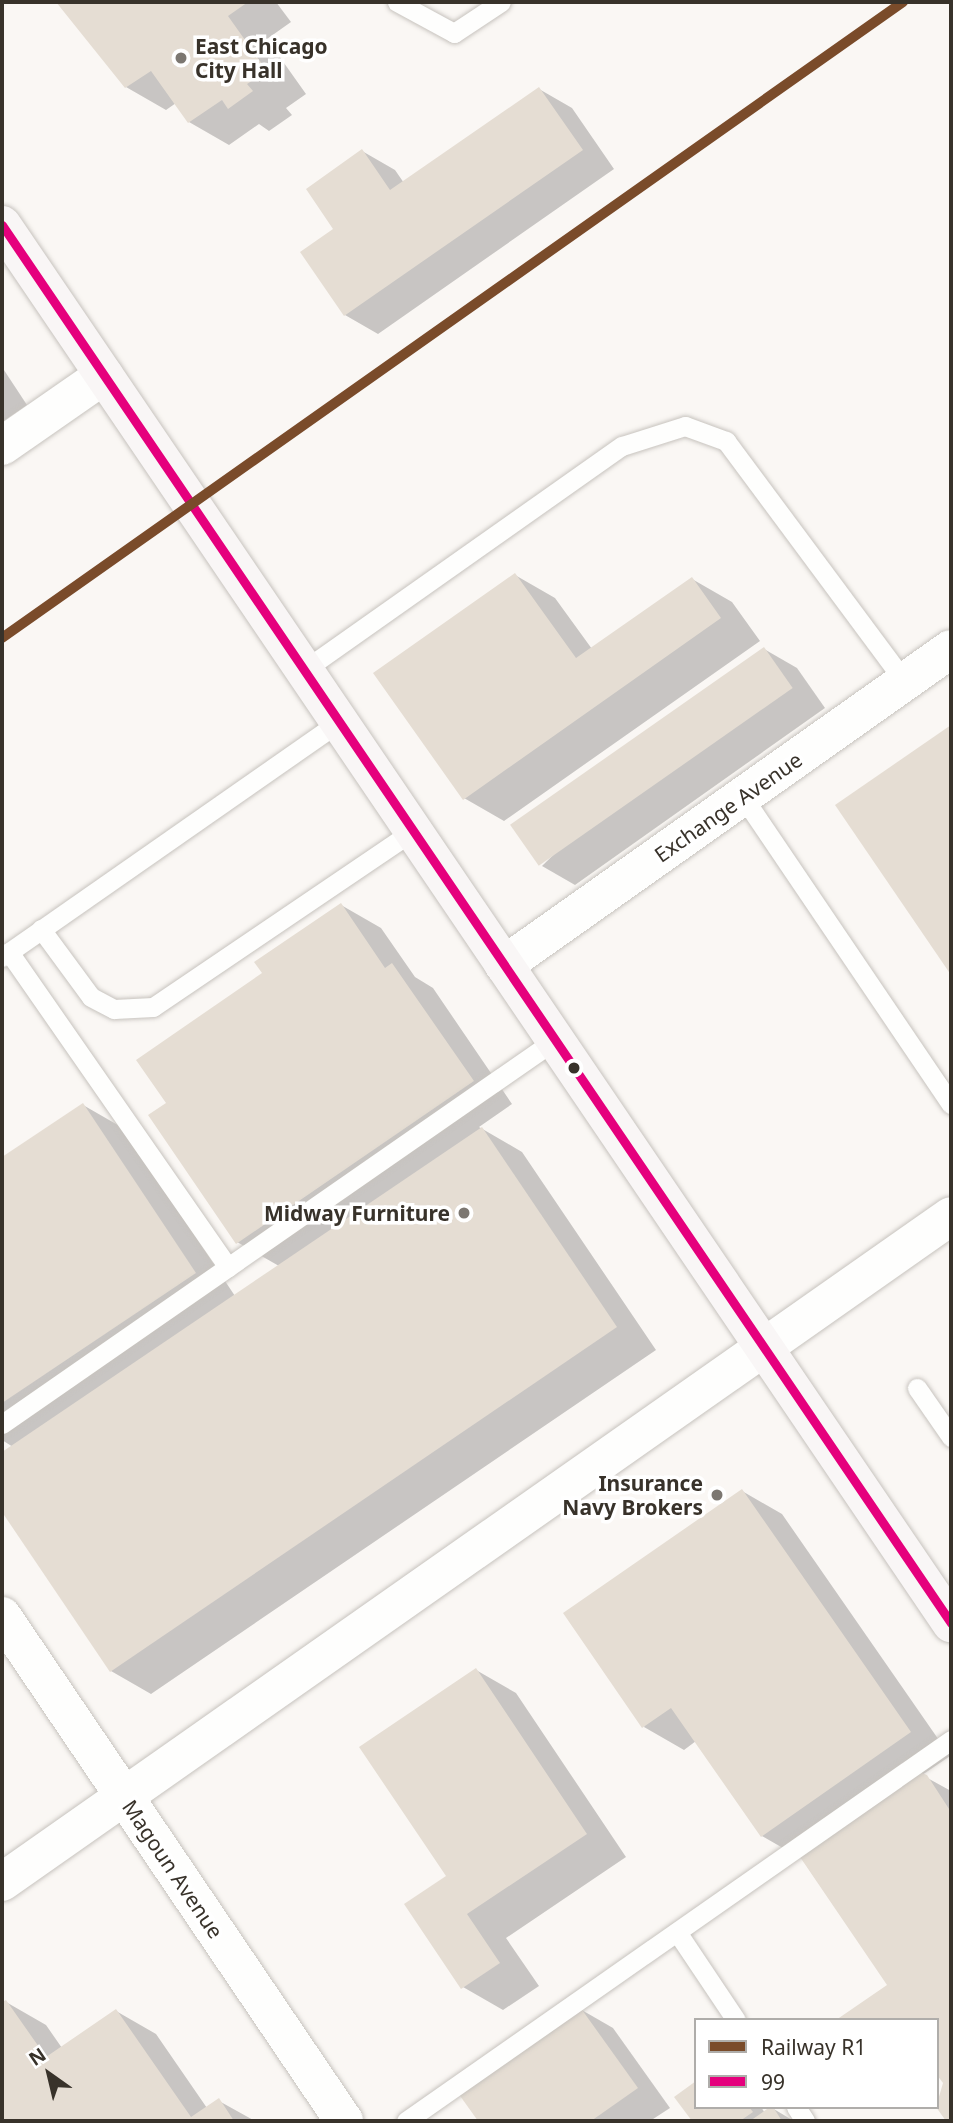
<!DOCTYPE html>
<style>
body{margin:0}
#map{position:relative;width:953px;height:2123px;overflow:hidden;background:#faf7f4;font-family:"Noto Sans",sans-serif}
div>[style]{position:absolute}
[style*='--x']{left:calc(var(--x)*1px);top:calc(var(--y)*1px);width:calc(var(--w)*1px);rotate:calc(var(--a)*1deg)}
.shadow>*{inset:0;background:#0003}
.building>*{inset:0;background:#e5ddd3;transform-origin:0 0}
.roads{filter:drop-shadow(0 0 2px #c7c3be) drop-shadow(0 0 2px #c7c3be)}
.service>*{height:19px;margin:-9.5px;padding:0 9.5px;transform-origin:9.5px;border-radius:9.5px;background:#fefefd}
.minor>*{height:38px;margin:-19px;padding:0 19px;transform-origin:19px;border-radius:19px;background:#fefefd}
.secondary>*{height:38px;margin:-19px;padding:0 19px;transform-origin:19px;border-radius:19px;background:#fefefd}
.primary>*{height:38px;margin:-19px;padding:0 19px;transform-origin:19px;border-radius:19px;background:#f9f6f6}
.bus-1>*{height:9px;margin:-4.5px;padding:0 4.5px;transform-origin:4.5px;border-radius:4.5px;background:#e5007d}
.rail-1>*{height:10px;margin:-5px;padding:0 5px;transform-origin:5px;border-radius:5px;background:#7a4b2a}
.dots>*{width:19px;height:19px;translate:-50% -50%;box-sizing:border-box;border:4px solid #fff;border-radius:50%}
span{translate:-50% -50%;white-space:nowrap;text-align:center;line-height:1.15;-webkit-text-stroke:7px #fff;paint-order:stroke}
.poi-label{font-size:21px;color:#38322a;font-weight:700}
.left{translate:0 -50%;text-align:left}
.right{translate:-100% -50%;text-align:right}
.street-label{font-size:21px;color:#38322a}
.frame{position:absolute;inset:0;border:4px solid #38322a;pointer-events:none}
.legend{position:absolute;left:694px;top:2018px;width:245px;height:91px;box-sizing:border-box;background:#fff;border:2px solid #afadaa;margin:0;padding:9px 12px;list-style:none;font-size:21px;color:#38322a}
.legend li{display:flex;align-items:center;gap:14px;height:35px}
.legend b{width:35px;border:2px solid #afadaa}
.north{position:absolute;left:14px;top:2039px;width:70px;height:70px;-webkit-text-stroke:5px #fff;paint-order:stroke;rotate:326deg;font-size:19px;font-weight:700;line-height:28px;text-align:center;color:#38322a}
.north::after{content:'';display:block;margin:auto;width:24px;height:32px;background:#38322a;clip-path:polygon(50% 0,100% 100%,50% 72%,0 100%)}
</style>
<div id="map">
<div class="shadow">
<i style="clip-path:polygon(58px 2px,276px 2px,291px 22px,267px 39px,306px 94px,286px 108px,292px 115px,269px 131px,259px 124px,229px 145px,189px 122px,176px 103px,166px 110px,126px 87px)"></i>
<i style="clip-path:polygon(539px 89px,572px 108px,614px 169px,378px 334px,345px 315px,336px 229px,362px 151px,395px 170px,404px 183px)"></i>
<i style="clip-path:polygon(2px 367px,27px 405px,2px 422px)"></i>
<i style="clip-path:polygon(515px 575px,555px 598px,592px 649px,692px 579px,732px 602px,760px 641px,504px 821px,464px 798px)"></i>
<i style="clip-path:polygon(764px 649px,797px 668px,825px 708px,575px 885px,542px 866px)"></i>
<i style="clip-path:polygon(951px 727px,951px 972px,837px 805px)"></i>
<i style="clip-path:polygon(341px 905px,381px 928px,415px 977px,433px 988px,512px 1104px,479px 1127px,522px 1152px,656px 1350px,151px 1694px,111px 1671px,2px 1509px,2px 1454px,13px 1447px,2px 1440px,2px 1159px,83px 1105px,123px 1128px,235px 1296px,279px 1266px,237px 1242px,168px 1103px,264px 974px)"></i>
<i style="clip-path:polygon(742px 1491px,782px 1514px,950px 1756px,922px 1775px,951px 1791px,951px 2121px,937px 2106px,945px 2083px,937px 2020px,889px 1986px,802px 1859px,762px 1836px,696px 1741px,684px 1750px,644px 1727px)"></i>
<i style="clip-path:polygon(476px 1670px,516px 1693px,626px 1857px,506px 1938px,539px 1986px,503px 2010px,463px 1987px)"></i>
<i style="clip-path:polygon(6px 2002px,46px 2025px,62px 2048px,116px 2011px,156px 2034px,207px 2108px,219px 2101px,255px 2121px,2px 2121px,2px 2005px)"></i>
<i style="clip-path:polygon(580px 2009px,613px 2028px,670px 2108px,650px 2121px,480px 2121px,461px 2093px)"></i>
<i style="clip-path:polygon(677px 2097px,696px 2107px,761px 2107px,765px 2113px,772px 2108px,794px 2121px,694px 2121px)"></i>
</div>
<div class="building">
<i style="clip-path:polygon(56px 2px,248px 2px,228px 16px,267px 71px,247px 84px,253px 91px,228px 109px,222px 100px,188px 123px,151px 71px,125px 88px)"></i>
<i style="clip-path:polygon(539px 87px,583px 150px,344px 316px,300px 252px,333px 229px,306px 189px,362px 149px,390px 190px)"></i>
<i style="clip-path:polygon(515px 573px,576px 658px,692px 577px,721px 618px,463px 800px,373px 673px)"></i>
<i style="left:764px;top:647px;width:50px;height:310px;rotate:55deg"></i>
<i style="clip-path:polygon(951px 725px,951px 975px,835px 805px)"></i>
<i style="clip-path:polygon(341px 903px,385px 968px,392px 963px,474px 1081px,236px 1244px,148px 1115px,166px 1103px,136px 1060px,262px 973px,254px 962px)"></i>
<i style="clip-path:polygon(83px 1103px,196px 1273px,2px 1403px,2px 1157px)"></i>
<i style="clip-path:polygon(482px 1127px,617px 1327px,110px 1672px,2px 1512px,2px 1452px)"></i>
<i style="clip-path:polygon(742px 1489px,911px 1732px,761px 1837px,671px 1708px,642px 1728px,563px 1613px)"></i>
<i style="clip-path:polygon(476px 1668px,587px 1834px,467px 1914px,500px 1963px,461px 1989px,404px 1904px,446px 1876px,359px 1747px)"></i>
<i style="clip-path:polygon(919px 1772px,927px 1775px,951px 1812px,951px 2121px,946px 2121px,936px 2107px,943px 2083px,937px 2075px,937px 2020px,836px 2020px,887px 1985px,798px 1854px)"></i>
<i style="clip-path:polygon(6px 2000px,46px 2057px,116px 2009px,191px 2117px,219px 2098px,234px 2121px,2px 2121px,2px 2002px)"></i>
<i style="clip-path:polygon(580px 2007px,638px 2088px,591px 2121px,478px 2121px,458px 2093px)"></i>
<i style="clip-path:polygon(696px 2081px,696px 2107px,749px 2107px,753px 2112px,740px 2121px,692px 2121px,674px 2097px)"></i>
<i style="clip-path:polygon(773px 2107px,782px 2121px,750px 2121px,770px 2107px)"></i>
</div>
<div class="roads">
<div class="service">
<i style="--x:397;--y:2;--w:65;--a:28.5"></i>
<i style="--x:454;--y:33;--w:56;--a:-33.4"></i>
<i style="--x:304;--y:670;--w:389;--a:-35.2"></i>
<i style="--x:622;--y:446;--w:66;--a:-17.6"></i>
<i style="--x:685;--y:426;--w:44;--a:20.1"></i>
<i style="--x:726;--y:441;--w:300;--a:53.4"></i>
<i style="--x:743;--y:797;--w:371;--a:55.9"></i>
<i style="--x:41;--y:929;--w:84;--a:53.7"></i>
<i style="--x:91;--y:997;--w:26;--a:28"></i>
<i style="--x:114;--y:1009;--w:39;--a:-3"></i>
<i style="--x:153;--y:1007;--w:314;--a:-34.1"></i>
<i style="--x:9;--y:952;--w:384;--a:55.2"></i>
<i style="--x:2;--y:957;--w:411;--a:-34.9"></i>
<i style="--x:917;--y:1388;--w:60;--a:55.2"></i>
<i style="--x:2;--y:1424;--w:673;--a:-34.78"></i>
<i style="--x:677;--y:1932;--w:106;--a:56.2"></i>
<i style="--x:796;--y:2107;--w:17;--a:57"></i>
<i style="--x:406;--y:2121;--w:665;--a:-34.96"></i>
</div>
<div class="minor">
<i style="--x:2;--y:446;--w:124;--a:-34.8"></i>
<i style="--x:504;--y:965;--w:547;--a:-35.26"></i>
<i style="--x:2;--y:1616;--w:610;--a:55.89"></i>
</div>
<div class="secondary">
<i style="--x:2;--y:1882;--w:1159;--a:-35.06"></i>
</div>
<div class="primary">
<i style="--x:2;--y:225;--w:1690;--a:55.83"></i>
</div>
</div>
<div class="bus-1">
<i style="--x:2;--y:225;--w:1690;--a:55.83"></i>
</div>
<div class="rail-1">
<i style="--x:2;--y:638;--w:1103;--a:-35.22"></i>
</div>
<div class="dots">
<i style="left:181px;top:58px;background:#7c7771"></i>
<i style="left:574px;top:1068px;background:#38322a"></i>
<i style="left:464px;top:1213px;background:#7c7771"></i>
<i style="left:717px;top:1495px;background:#7c7771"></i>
</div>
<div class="poi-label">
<span class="left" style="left:195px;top:58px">East Chicago<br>City Hall</span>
<span class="right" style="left:450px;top:1213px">Midway Furniture</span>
<span class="right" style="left:703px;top:1495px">Insurance<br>Navy Brokers</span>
</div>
<div class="street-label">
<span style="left:728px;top:807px;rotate:-35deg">Exchange Avenue</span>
<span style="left:173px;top:1869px;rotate:56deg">Magoun Avenue</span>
</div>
<div class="frame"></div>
<ul class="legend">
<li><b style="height:9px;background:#7a4b2a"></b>Railway R1</li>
<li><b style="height:9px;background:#e5007d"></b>99</li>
</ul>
<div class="north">N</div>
</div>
